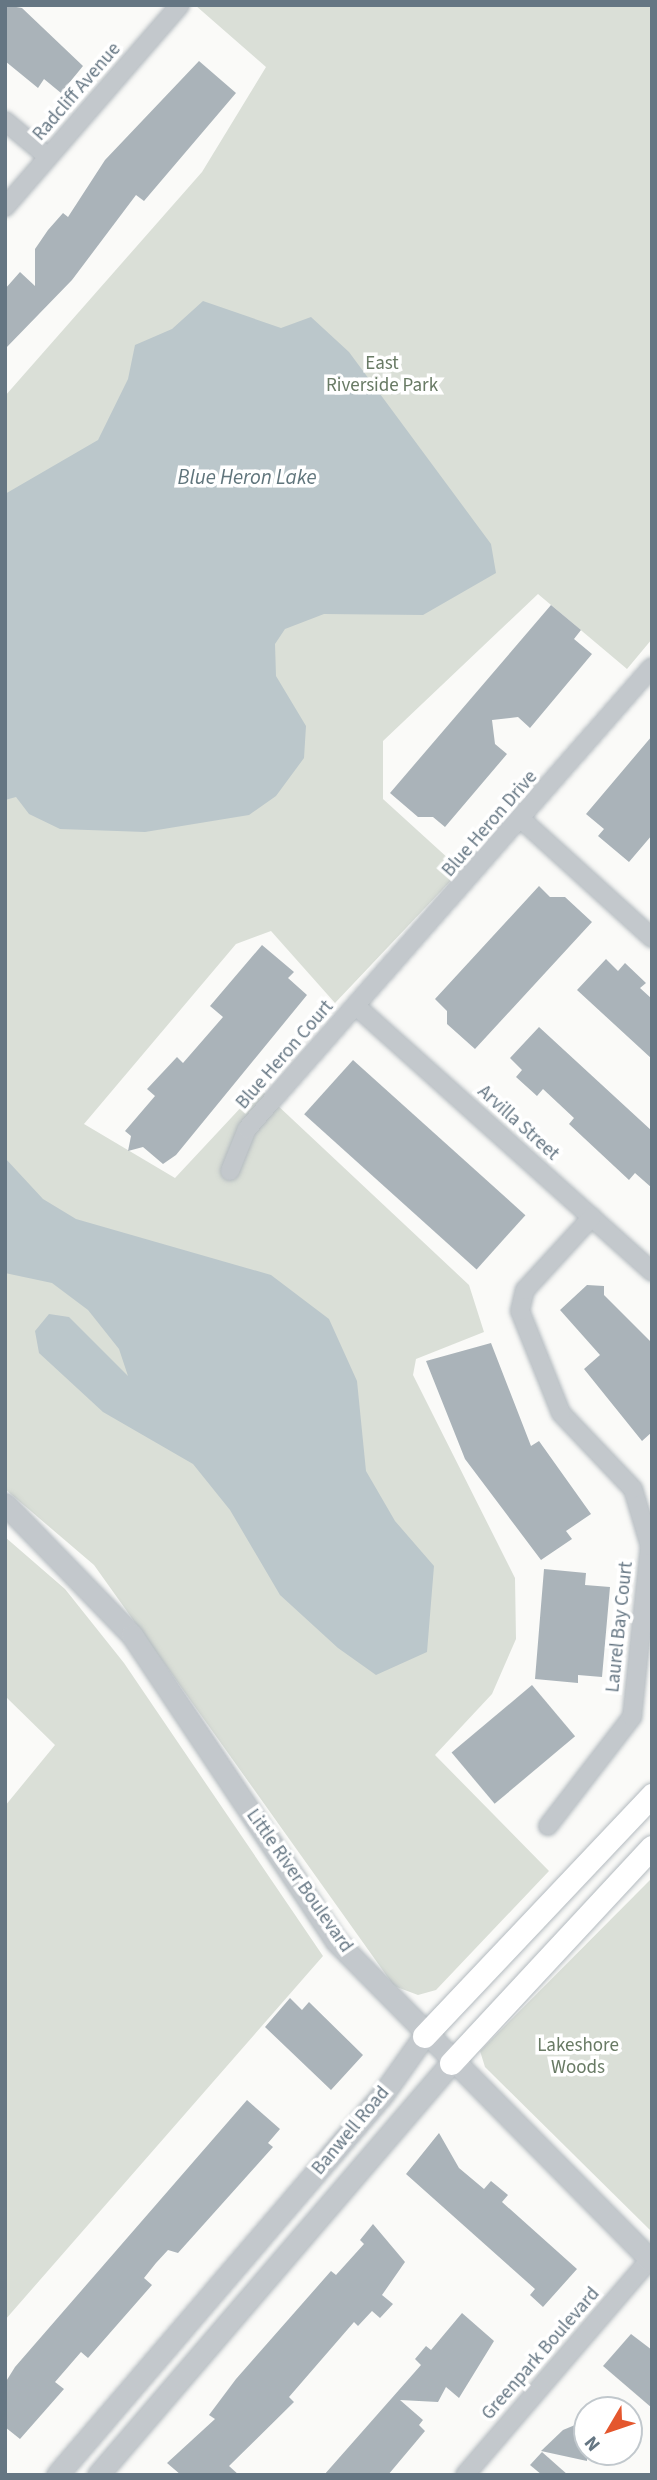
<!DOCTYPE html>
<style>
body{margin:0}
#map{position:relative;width:657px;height:2480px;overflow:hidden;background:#fafaf8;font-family:"Source Sans 3",sans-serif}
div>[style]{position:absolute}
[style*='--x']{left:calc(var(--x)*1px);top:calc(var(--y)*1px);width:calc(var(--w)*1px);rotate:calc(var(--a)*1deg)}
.green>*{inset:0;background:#dadfd7}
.water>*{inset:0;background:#bbc7cb}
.building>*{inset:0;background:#aab3b9;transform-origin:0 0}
.roads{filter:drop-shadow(0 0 2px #b3babf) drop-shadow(0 0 2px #b3babf)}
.minor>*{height:18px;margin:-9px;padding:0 9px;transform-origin:9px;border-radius:9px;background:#c3c8cc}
.tertiary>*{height:21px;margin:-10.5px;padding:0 10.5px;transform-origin:10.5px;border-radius:10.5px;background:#c3c8cc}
.secondary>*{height:23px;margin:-11.5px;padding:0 11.5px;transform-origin:11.5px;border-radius:11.5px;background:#fff}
span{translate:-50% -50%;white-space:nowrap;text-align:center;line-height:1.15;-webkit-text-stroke:7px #fff;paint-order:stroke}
.street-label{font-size:19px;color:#657683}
.park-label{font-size:19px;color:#687a64}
.water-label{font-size:21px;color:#60757c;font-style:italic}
.frame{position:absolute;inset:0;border:7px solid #657683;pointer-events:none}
.north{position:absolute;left:573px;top:2396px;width:70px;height:70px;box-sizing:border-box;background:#fff;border:2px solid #c1c8cd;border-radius:50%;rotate:231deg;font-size:19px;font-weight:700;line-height:28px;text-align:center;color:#657683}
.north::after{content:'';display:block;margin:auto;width:24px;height:32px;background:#e4572e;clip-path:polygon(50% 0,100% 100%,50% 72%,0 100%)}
</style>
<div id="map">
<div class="green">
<i style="clip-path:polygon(195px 5px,652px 5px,652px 639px,627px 669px,538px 594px,383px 741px,383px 799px,461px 870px,335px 1003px,271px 931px,236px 944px,84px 1124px,175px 1178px,259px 1088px,469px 1285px,484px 1332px,416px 1359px,413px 1375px,515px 1578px,516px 1639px,492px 1694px,435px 1755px,549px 1871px,436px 1990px,418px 1995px,394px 1986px,94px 1565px,5px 1489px,5px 396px,202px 172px,266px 67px)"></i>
<i style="clip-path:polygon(5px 1537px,65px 1589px,124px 1663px,323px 1956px,5px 2320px,5px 1806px,55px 1745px,5px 1696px)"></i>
<i style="clip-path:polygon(652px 1878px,652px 2232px,485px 2067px,480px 2051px)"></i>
</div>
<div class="water">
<i style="clip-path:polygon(203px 301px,281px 328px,311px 317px,349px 352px,491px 544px,496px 573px,423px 615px,324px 614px,285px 629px,275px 644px,276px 676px,306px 726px,304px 758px,276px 796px,249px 815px,145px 832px,60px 829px,29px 814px,16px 797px,5px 800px,5px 494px,98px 440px,128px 379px,135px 345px,172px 329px)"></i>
<i style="clip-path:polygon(5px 1158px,43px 1199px,76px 1219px,271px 1275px,329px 1319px,357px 1381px,366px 1471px,395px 1521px,434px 1566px,427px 1652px,376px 1675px,338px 1648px,280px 1595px,230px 1510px,193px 1464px,103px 1412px,39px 1353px,35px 1331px,49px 1314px,69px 1317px,128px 1376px,119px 1349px,88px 1310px,52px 1283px,5px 1273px)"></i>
</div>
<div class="building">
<i style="clip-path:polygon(5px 5px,22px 8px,83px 66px,61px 93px,44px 79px,38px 88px,5px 61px)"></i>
<i style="clip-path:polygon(199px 61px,236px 93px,144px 201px,136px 195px,72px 280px,5px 349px,5px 289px,20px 272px,35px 286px,35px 249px,48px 230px,63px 213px,68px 217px,105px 160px)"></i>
<i style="clip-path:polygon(551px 605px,581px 630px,574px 639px,592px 654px,530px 728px,518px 717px,492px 720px,495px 744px,507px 754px,445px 827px,433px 817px,418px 817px,390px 793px)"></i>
<i style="clip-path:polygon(652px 736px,652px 835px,629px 862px,598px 836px,604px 829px,586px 814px)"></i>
<i style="clip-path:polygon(539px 886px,550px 897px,565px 897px,592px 922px,475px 1049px,447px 1024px,447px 1011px,435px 999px)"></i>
<i style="clip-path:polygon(262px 945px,294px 972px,288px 978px,307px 995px,176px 1155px,163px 1164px,143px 1147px,128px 1151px,131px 1136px,125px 1131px,155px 1096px,147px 1089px,177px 1057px,183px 1063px,223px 1017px,210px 1006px)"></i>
<i style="clip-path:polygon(606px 959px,618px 971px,625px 963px,646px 983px,640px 988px,652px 999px,652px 1059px,577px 990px)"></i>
<i style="clip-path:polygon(539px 1027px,652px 1131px,652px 1188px,635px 1173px,629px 1180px,569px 1124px,574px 1118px,543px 1089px,537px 1096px,516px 1077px,522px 1070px,510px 1058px)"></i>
<i style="left:353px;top:1060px;width:232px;height:73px;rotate:42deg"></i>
<i style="clip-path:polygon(587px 1285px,604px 1286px,604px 1295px,652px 1343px,652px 1432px,642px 1441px,584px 1369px,600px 1355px,560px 1310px)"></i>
<i style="clip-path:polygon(491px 1343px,531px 1446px,539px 1441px,591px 1514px,566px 1531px,572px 1539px,541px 1560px,465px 1459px,426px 1361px)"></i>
<i style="clip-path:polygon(544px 1569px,586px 1573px,585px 1585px,610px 1587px,602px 1677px,578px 1675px,578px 1683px,535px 1679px)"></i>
<i style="left:532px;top:1685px;width:67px;height:105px;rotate:50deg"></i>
<i style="clip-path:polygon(290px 1998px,302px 2010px,309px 2002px,363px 2055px,331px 2090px,265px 2027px)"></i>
<i style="clip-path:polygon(247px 2100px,280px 2129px,268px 2143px,273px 2147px,178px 2253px,168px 2250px,156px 2263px,144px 2278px,152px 2285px,88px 2358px,81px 2352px,55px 2382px,64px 2389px,20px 2439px,5px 2427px,5px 2383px,15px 2367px)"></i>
<i style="clip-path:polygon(439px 2133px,459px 2168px,484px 2189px,491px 2181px,508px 2195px,502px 2202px,577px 2269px,543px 2307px,530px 2295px,535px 2289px,406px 2174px)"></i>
<i style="clip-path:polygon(373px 2224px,405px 2262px,382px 2295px,393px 2304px,380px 2318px,372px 2311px,358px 2326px,354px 2322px,289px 2397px,294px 2402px,229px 2466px,239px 2475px,181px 2475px,167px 2463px,215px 2419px,209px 2415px,236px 2379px,331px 2271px,336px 2275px,364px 2244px,360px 2240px)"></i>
<i style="clip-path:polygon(462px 2313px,494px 2341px,459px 2398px,446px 2387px,438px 2402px,400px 2400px,423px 2420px,419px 2425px,425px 2431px,388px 2475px,324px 2475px,421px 2365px,415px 2359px,426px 2346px,431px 2350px)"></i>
<i style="clip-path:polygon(631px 2334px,652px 2350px,652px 2408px,603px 2366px)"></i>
<i style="clip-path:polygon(587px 2420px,587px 2461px,541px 2451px,563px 2430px)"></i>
<i style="clip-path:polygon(542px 2452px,568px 2475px,542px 2475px,530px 2465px)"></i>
</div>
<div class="roads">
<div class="minor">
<i style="--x:5;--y:121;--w:56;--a:39.9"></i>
<i style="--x:5;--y:207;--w:267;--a:-49.1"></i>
<i style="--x:522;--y:820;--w:176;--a:42.2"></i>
<i style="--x:356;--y:1006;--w:398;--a:41.9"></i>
<i style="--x:230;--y:1171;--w:45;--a:-68"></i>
<i style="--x:247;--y:1129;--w:614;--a:-48.76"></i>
<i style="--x:548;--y:1826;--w:138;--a:-52.4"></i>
<i style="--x:632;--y:1717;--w:172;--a:-84"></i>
<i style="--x:650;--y:1546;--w:59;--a:-106.6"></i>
<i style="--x:633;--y:1489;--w:105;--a:-133.5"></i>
<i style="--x:561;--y:1413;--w:110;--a:-111.9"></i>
<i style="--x:520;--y:1311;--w:22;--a:-77"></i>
<i style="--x:525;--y:1290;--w:99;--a:-47.5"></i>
<i style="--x:465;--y:2475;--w:283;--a:-49.4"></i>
</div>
<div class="tertiary">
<i style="--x:5;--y:1504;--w:182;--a:45.9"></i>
<i style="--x:132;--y:1635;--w:368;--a:56.3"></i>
<i style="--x:336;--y:1941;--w:450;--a:45.4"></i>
<i style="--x:57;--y:2475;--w:501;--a:-49.45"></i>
<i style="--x:383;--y:2094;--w:71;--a:-54.7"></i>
<i style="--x:98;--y:2475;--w:543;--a:-49.41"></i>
</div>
<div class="secondary">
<i style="--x:424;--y:2036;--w:332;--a:-46.6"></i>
<i style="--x:451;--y:2063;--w:295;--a:-47.1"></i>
</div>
</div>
<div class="street-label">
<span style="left:77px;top:92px;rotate:-49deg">Radcliff Avenue</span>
<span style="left:490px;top:824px;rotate:-49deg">Blue Heron Drive</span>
<span style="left:285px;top:1055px;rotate:-49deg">Blue Heron Court</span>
<span style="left:518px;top:1123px;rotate:42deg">Arvilla Street</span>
<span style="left:620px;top:1627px;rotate:-84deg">Laurel Bay Court</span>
<span style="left:299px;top:1881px;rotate:55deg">Little River Boulevard</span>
<span style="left:351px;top:2131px;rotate:-50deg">Banwell Road</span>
<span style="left:541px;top:2354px;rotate:-49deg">Greenpark Boulevard</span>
</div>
<div class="park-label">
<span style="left:382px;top:375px">East<br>Riverside Park</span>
<span style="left:578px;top:2057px">Lakeshore<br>Woods</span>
</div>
<div class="water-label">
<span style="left:247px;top:477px">Blue Heron Lake</span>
</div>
<div class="frame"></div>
<div class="north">N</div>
</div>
